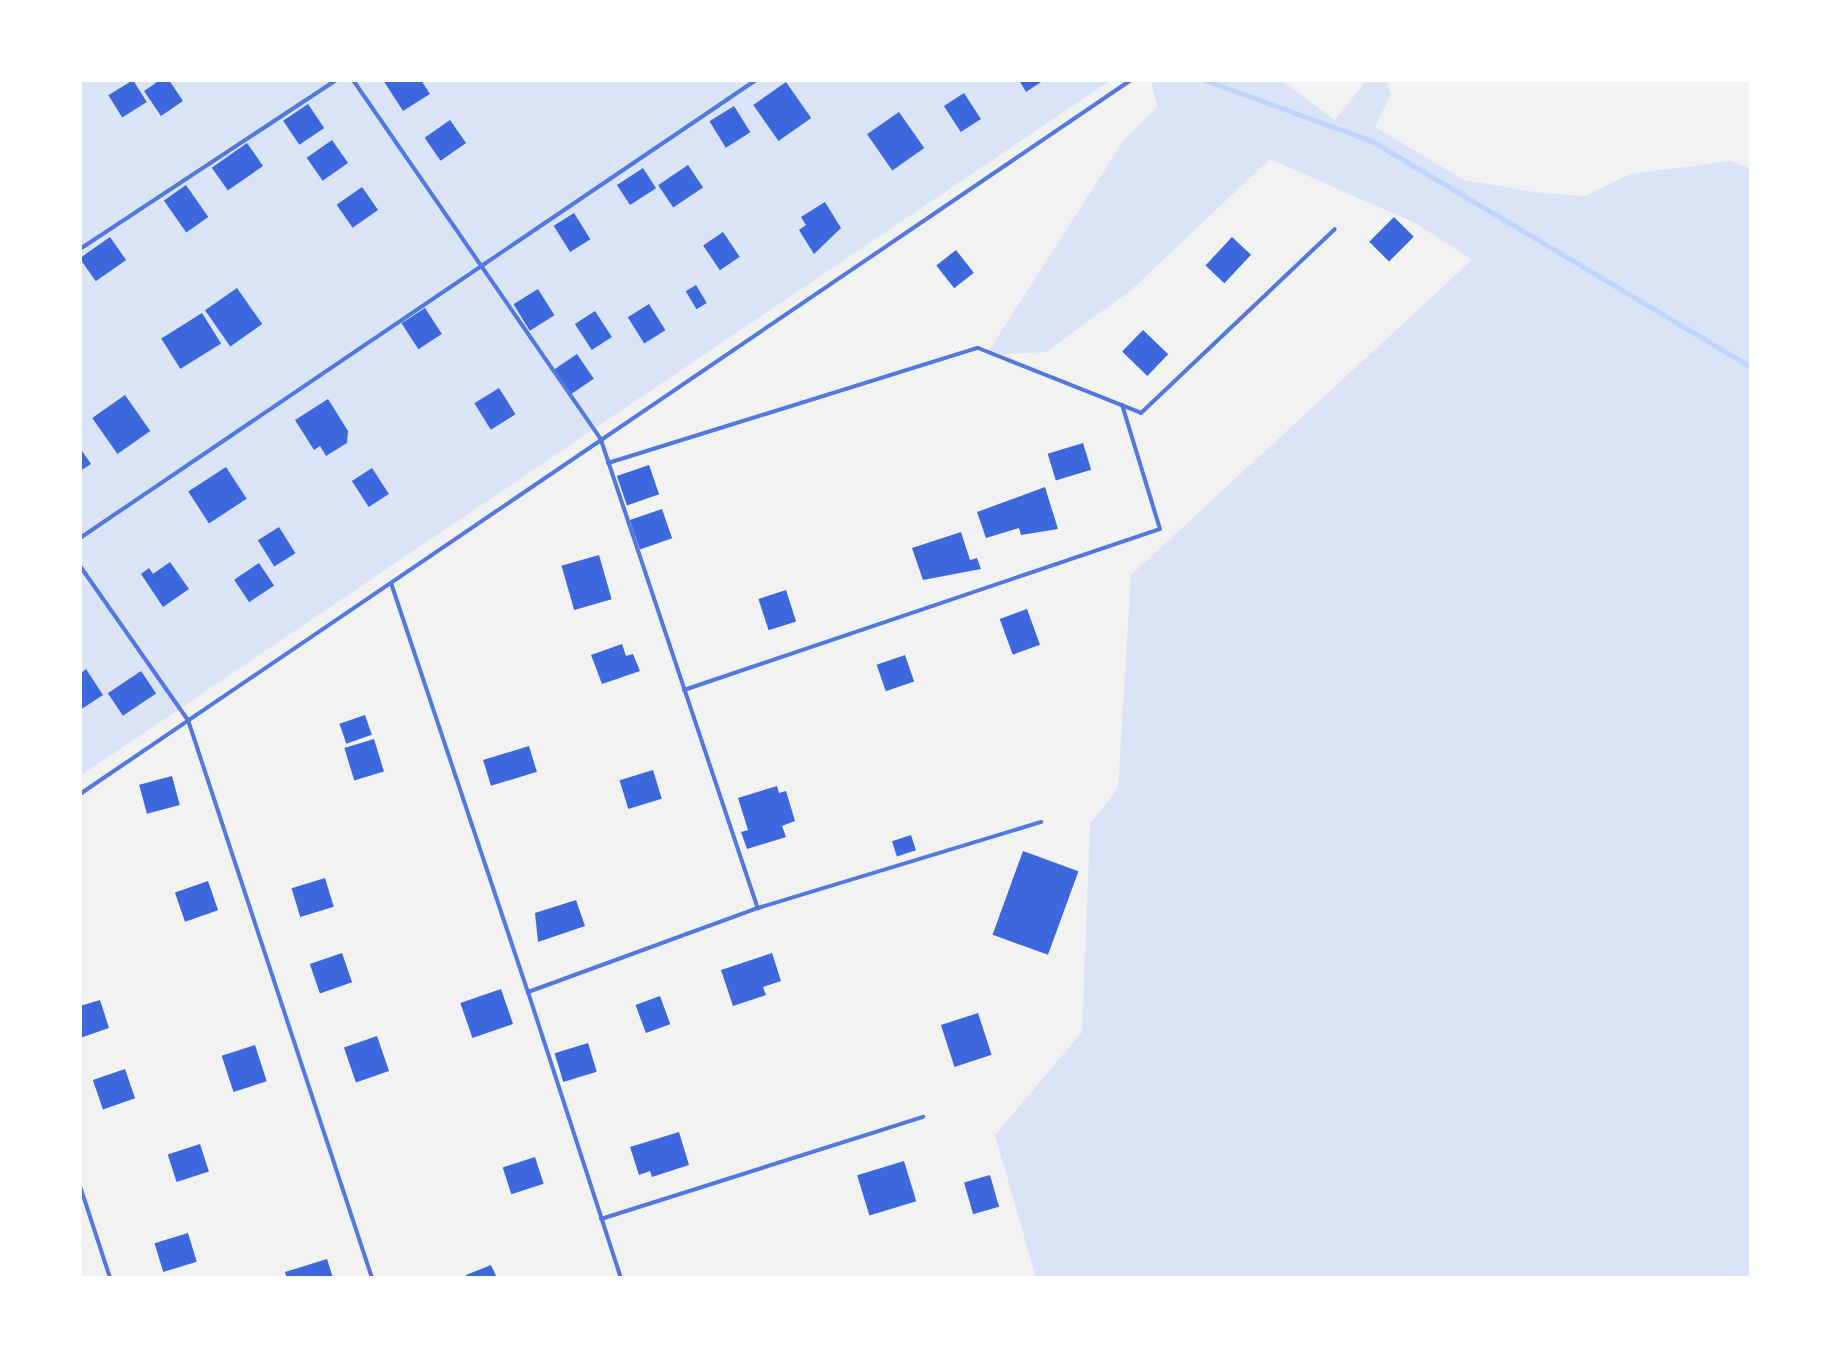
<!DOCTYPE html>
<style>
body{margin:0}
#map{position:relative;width:1831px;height:1358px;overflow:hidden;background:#f2f2f2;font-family:Overpass,sans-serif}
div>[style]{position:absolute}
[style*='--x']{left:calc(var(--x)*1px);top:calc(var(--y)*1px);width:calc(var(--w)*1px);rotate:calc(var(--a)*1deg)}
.green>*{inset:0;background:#dbe4f7}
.stream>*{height:5px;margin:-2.5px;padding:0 2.5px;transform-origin:2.5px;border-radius:2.5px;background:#bfd3fe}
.building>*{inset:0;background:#3d67dc;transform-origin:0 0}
.service>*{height:4px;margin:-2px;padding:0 2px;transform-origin:2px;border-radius:2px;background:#5277de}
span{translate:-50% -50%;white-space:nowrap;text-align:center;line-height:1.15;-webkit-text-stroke:6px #fff;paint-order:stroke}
.frame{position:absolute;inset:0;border:82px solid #fff;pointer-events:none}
</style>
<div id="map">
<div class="green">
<i style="clip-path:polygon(80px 80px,1111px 80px,80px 776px)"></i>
<i style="clip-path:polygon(1151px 80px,1280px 80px,1335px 120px,1367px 80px,1386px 80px,1391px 94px,1375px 127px,1464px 180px,1540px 193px,1585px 196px,1630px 174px,1731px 161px,1751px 169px,1751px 1278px,1036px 1278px,995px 1135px,1082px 1032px,1090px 824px,1118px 788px,1131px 575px,1472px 260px,1417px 224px,1270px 159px,1130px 291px,1046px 352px,986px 355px,1124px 140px,1157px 107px)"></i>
</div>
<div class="stream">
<i style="--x:1205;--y:80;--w:178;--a:20.1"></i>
<i style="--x:1372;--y:141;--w:441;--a:30.8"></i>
</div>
<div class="building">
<i style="left:133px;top:80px;width:26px;height:29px;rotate:58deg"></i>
<i style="clip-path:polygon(160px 80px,169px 80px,183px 101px,161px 116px,144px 91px)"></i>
<i style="clip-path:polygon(383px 80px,421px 80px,430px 94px,403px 111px)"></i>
<i style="clip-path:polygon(1019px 80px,1044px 80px,1026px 92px)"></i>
<i style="left:786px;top:82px;width:44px;height:40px;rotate:55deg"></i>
<i style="left:964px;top:93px;width:31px;height:24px;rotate:57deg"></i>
<i style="left:308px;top:104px;width:29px;height:30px;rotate:56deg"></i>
<i style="left:734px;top:106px;width:31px;height:29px;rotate:58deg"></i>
<i style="left:899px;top:112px;width:44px;height:39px;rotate:55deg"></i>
<i style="left:450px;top:120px;width:28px;height:31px;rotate:55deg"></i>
<i style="left:332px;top:140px;width:28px;height:31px;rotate:55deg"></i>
<i style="left:247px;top:143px;width:28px;height:43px;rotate:55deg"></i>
<i style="left:688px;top:165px;width:27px;height:36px;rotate:56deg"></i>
<i style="left:643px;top:168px;width:24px;height:31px;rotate:57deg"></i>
<i style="left:186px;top:185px;width:39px;height:27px;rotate:55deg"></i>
<i style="left:362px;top:187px;width:28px;height:31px;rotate:55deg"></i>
<i style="clip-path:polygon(825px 202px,841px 228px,814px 254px,799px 230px,806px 225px,801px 217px)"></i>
<i style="left:574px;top:213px;width:31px;height:24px;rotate:58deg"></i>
<i style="left:1394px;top:217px;width:28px;height:35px;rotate:45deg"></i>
<i style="left:723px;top:232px;width:30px;height:24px;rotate:56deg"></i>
<i style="left:110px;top:237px;width:28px;height:37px;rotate:55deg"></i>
<i style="left:1232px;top:237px;width:26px;height:39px;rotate:43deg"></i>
<i style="left:956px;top:250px;width:29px;height:25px;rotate:52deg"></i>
<i style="left:696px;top:285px;width:21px;height:12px;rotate:59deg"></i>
<i style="left:237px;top:288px;width:44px;height:39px;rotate:55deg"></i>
<i style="left:538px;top:289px;width:31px;height:29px;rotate:58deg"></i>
<i style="left:649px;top:304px;width:31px;height:25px;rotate:58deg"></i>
<i style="left:425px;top:308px;width:31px;height:28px;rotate:57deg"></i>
<i style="left:595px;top:311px;width:31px;height:24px;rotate:57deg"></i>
<i style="left:202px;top:313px;width:36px;height:48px;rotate:58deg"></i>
<i style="left:1143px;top:330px;width:35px;height:30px;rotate:44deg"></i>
<i style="left:577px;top:354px;width:30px;height:28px;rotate:56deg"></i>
<i style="left:499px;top:388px;width:31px;height:29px;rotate:58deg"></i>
<i style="left:125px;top:395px;width:44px;height:40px;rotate:55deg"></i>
<i style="clip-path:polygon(328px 399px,348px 431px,347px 443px,326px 456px,320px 446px,314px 450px,295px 420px)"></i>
<i style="left:1083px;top:443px;width:28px;height:37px;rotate:73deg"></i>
<i style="clip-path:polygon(80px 448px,91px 464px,80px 471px)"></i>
<i style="left:649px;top:465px;width:31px;height:34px;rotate:71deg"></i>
<i style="left:226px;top:467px;width:38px;height:45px;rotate:57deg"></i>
<i style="left:372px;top:468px;width:31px;height:24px;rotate:57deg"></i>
<i style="clip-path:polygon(1045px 487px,1058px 529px,1021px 535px,1019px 528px,986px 538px,977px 512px)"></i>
<i style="left:662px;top:509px;width:31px;height:34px;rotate:71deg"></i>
<i style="left:279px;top:527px;width:31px;height:25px;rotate:58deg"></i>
<i style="clip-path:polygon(961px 532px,970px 560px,977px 558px,981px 569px,923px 580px,912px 548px)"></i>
<i style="left:599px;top:555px;width:46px;height:39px;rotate:74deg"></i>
<i style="clip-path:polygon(170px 562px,189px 589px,163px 607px,141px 574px,149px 568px,153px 574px)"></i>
<i style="left:259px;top:563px;width:27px;height:30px;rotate:56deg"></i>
<i style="left:786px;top:590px;width:33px;height:29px;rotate:72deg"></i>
<i style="left:1027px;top:609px;width:38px;height:29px;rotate:70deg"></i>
<i style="clip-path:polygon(622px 644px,626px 656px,633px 654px,640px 671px,602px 684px,591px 655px)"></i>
<i style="left:905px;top:655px;width:28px;height:30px;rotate:71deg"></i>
<i style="clip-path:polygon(86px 669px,103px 695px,80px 710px,80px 674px)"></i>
<i style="left:141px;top:671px;width:27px;height:40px;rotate:56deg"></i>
<i style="left:365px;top:715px;width:21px;height:27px;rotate:71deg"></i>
<i style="left:374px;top:739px;width:34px;height:31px;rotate:73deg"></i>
<i style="left:529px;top:746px;width:27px;height:48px;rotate:73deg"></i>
<i style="left:653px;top:770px;width:30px;height:35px;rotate:73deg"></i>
<i style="left:172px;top:776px;width:30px;height:34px;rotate:75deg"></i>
<i style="clip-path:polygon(777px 786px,779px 793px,786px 791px,795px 821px,782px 826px,786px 837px,747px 849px,741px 832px,748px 830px,738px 798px)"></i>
<i style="left:911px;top:835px;width:16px;height:20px;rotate:72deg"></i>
<i style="left:1023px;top:851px;width:59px;height:89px;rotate:20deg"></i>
<i style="left:325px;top:878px;width:30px;height:35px;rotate:73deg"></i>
<i style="left:208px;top:881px;width:31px;height:35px;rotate:71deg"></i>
<i style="clip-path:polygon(576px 900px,585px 926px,538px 942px,535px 913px)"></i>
<i style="left:342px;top:953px;width:31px;height:34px;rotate:71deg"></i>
<i style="clip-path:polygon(772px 953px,781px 981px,763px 987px,766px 995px,733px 1006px,721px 970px)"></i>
<i style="left:501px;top:989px;width:37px;height:43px;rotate:71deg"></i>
<i style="left:660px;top:996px;width:30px;height:26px;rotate:70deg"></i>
<i style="clip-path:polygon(100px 1000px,109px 1028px,80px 1038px,80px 1006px)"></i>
<i style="left:978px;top:1013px;width:44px;height:39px;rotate:72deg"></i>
<i style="left:377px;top:1036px;width:37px;height:35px;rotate:71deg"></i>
<i style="left:588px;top:1043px;width:30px;height:35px;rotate:73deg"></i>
<i style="left:255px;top:1045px;width:38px;height:35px;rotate:72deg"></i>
<i style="left:125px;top:1069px;width:31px;height:34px;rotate:71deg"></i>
<i style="clip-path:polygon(679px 1132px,689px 1165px,652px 1177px,650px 1171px,639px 1175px,630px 1147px)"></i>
<i style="left:200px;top:1144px;width:29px;height:34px;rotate:72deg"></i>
<i style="left:535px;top:1157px;width:28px;height:34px;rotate:72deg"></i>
<i style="left:904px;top:1161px;width:42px;height:49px;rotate:73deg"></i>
<i style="left:990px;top:1175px;width:33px;height:27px;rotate:74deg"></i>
<i style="left:188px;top:1233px;width:30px;height:35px;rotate:73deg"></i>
<i style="clip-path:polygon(327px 1259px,333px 1278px,287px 1278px,285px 1272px)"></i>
<i style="clip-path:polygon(491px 1265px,497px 1278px,467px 1278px,466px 1275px)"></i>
</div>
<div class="service">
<i style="--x:353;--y:80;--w:437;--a:55.4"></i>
<i style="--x:601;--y:440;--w:494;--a:71.5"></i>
<i style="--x:80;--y:249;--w:307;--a:-33.4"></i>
<i style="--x:608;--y:463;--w:387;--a:-17.3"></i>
<i style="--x:978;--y:348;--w:175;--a:21.7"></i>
<i style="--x:1141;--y:413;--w:267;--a:-43.5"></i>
<i style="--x:80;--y:538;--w:817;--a:-34.12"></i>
<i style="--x:80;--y:566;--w:188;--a:55"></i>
<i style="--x:188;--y:720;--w:588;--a:71.75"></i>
<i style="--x:391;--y:583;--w:431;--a:71.5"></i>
<i style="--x:528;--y:992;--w:245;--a:-20.1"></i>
<i style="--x:758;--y:908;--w:296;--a:-16.9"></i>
<i style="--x:684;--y:690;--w:502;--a:-18.69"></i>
<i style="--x:1160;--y:529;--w:130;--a:-107"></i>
<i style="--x:80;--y:794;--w:1271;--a:-34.19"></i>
<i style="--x:528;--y:992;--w:301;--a:72"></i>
<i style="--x:80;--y:1186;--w:97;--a:71.9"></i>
<i style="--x:601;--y:1219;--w:338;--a:-17.6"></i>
</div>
<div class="frame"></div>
</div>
